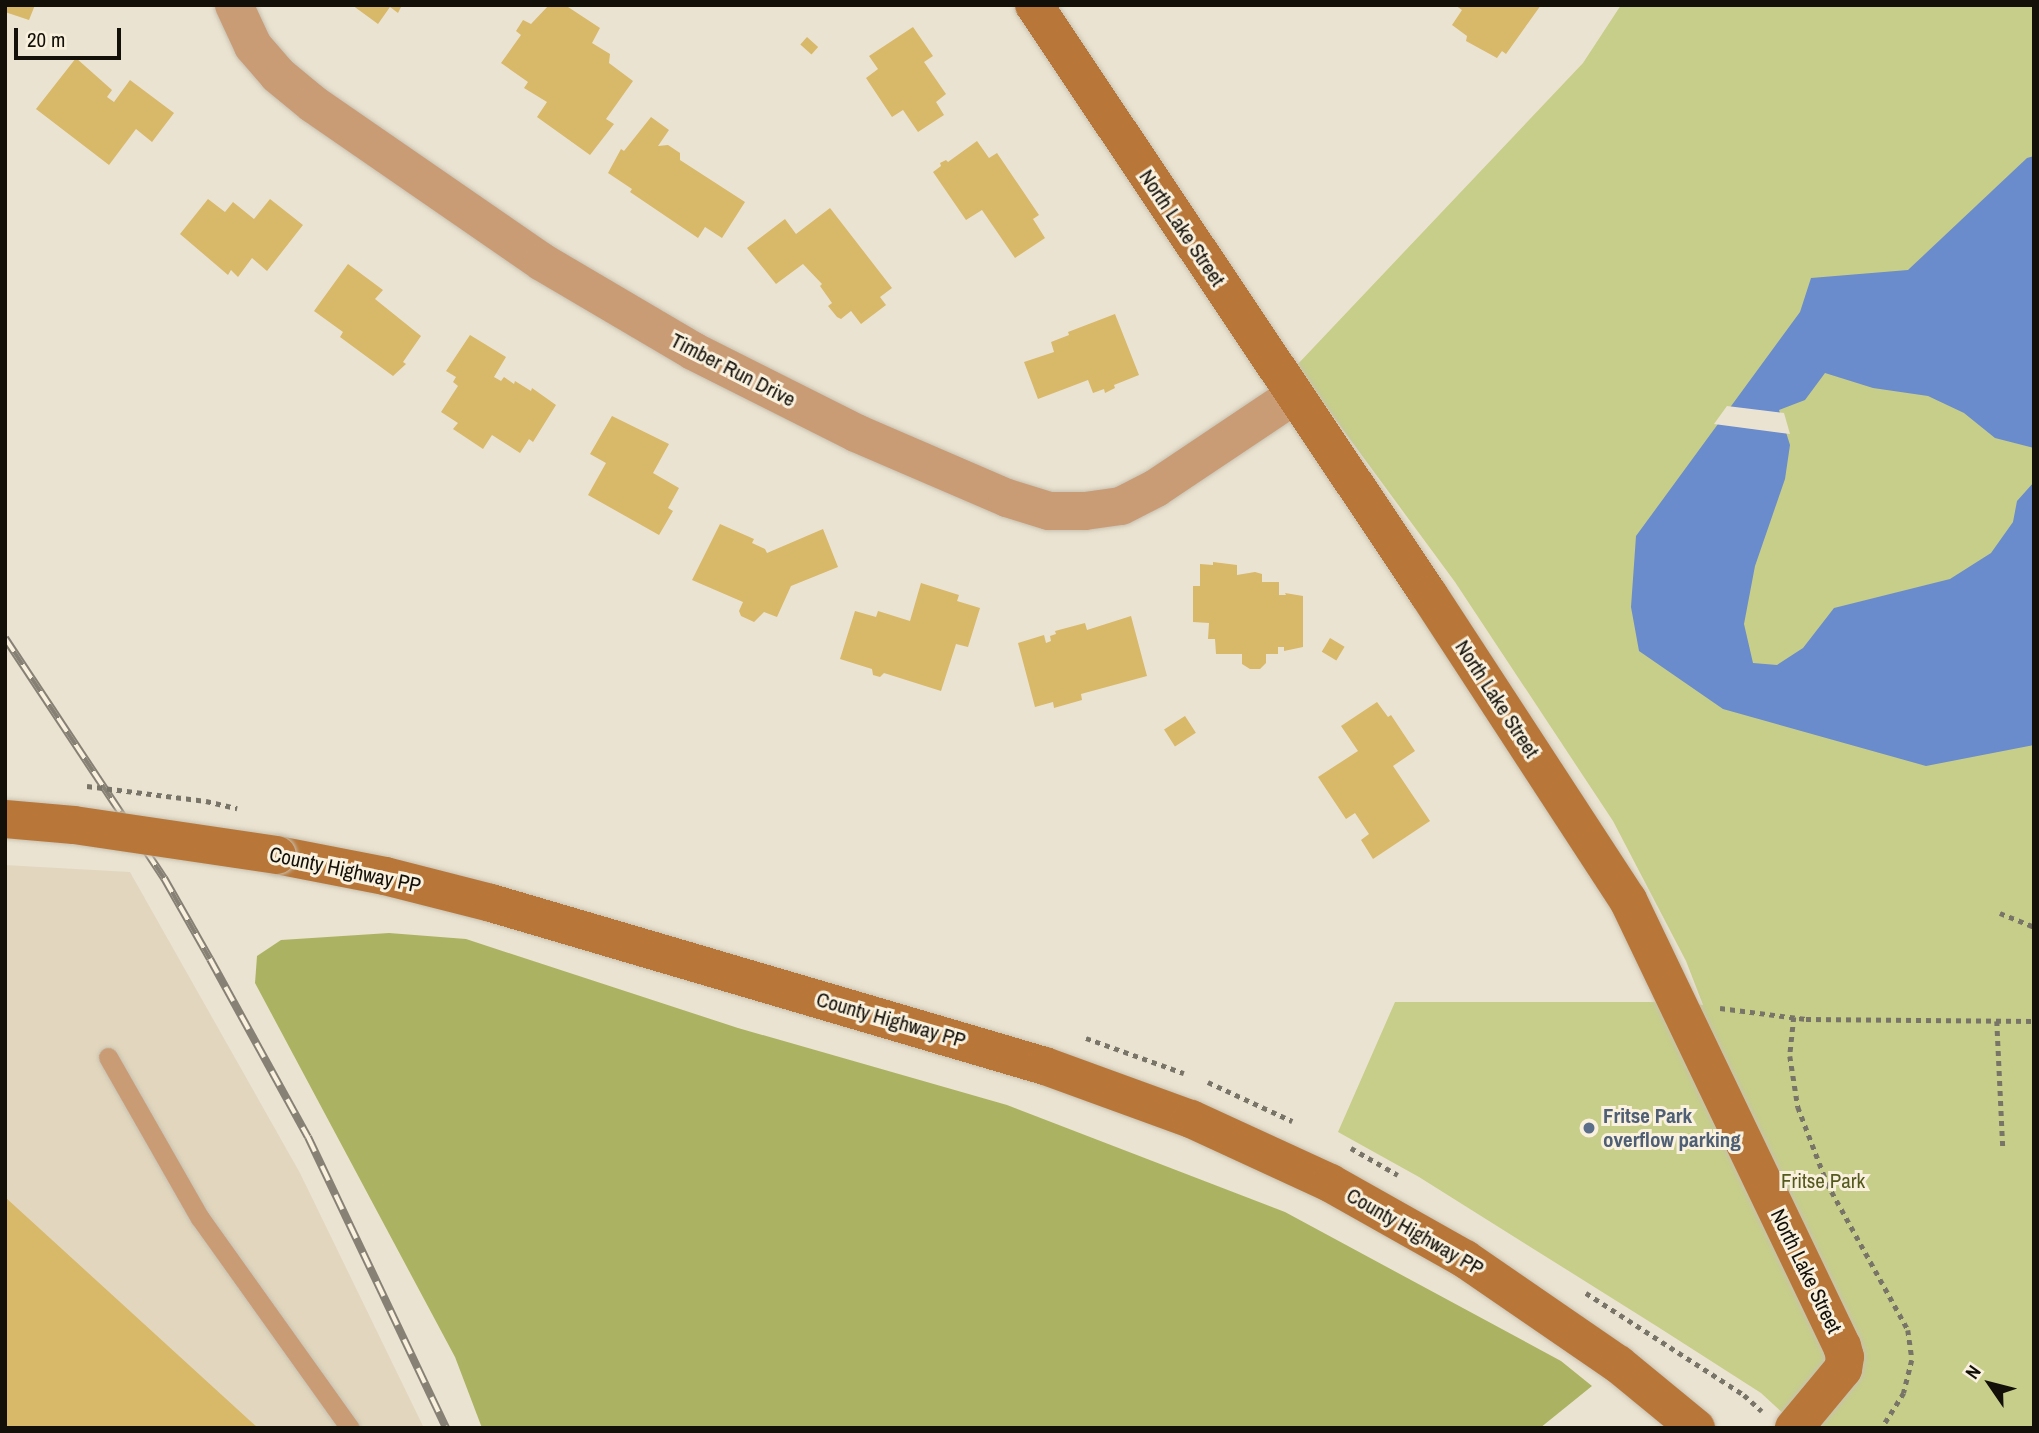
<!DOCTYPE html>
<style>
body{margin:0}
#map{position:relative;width:2039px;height:1433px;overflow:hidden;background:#ebe3d1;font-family:"Archivo Narrow",sans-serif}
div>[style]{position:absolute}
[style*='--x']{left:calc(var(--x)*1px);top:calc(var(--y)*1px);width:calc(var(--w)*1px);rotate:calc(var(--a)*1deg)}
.built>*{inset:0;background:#e2d7be}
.green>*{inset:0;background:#c7ce8a}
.forest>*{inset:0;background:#abb363}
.water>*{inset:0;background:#6a8bcc}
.pier>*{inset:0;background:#ebe3d1}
.building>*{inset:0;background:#d8b869;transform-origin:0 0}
.path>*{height:4.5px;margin-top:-2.25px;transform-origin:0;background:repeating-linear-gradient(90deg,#797468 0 5px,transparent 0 10px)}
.roads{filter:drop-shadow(0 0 2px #c8c1b1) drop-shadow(0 0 2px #c8c1b1)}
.lane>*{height:19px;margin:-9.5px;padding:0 9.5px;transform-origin:9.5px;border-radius:9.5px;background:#c99c76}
.street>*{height:38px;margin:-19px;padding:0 19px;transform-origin:19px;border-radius:19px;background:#c99c76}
.secondary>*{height:38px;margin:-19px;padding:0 19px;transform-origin:19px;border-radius:19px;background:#b87739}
.rail>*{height:8px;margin-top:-4px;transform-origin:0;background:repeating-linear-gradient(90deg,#f9f1de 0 16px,#878175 0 32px);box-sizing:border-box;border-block:2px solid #878175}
.path-bridge>*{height:4.5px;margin-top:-2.25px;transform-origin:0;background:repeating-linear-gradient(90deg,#797468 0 5px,transparent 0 10px)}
.bridges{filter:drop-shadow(0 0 2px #c8c1b1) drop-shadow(0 0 2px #c8c1b1)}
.secondary-bridge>*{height:38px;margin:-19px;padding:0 19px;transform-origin:19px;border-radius:19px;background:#b87739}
.dots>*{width:19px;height:19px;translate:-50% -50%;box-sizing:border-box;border:4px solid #f9f1de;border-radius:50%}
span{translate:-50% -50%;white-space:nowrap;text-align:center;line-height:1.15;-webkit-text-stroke:6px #f9f1de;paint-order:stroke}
.street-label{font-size:21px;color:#13100a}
.service-label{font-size:21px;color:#4e5e75;font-weight:700}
.left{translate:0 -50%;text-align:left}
.park-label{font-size:21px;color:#54591e}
.frame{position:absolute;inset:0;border:7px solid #13100a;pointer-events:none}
.north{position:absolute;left:1955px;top:1349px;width:70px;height:70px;-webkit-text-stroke:5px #f9f1de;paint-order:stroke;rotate:305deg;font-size:19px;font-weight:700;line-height:28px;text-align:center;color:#13100a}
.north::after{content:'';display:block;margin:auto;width:24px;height:32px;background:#13100a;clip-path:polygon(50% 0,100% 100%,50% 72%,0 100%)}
.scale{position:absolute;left:14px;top:28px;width:107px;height:32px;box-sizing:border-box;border:4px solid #13100a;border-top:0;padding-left:9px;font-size:21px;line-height:24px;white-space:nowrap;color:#13100a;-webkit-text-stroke:5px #f9f1de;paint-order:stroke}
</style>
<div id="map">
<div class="built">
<i style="clip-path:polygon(5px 865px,130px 872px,300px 1173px,424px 1428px,5px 1428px)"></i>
</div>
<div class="green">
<i style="clip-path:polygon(1621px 5px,2034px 5px,2034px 1428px,1799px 1428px,1761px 1393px,1658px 1327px,1419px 1177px,1338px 1132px,1395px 1002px,1676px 1002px,1703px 1005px,1686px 961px,1613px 821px,1455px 582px,1296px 366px,1583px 63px)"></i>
</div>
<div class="forest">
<i style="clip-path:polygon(389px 933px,466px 939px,738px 1028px,1007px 1105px,1285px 1212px,1561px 1361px,1592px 1386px,1540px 1428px,482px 1428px,455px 1357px,255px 983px,257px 956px,281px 940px)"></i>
</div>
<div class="water">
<i style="clip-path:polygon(2034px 156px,2034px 448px,1995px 438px,1964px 413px,1928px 396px,1873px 388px,1825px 373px,1805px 400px,1779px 410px,1790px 445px,1785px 479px,1755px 566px,1744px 624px,1753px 663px,1777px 665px,1803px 648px,1834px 608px,1950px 579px,1991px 553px,2013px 522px,2017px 501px,2034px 482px,2034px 745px,1926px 766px,1723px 709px,1639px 651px,1631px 607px,1636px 536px,1800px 312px,1811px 278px,1908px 270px,2027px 158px)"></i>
</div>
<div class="pier">
<i style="clip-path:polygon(1727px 406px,1784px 413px,1790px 434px,1714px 424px)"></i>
</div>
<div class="building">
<i style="clip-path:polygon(5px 5px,35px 5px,29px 20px,5px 12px)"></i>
<i style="clip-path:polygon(352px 5px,402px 5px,398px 13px,390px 7px,378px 24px)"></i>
<i style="clip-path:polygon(549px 5px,565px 5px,600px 28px,592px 43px,610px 54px,609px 63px,633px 81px,606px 119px,614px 124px,590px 155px,537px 117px,547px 102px,524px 88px,528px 82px,501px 63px,521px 35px,516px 31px,523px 20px,531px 24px)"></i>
<i style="clip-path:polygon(1455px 5px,1541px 5px,1506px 54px,1502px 51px,1497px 58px,1466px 41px,1467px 36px,1452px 25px,1462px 10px)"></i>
<i style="clip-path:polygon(913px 27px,933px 56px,924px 62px,946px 94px,936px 102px,944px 115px,918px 132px,903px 110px,892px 117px,866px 78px,878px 69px,869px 56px)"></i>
<i style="left:807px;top:37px;width:15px;height:10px;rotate:42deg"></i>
<i style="clip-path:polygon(76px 58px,112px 90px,107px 97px,114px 102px,130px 80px,174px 113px,152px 142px,136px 129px,109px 165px,36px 109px)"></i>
<i style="clip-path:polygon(651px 117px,669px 130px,658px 146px,668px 145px,680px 153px,680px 160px,745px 202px,722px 238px,705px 227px,698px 238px,630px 192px,632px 189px,608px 173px,621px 149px,624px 151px)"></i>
<i style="clip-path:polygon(977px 141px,989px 158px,997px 153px,1039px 215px,1033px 219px,1045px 238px,1015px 258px,982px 210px,966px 220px,933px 172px,941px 166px,940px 163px,946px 160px,948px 162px)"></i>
<i style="clip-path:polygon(208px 199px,225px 212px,233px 202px,254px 219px,270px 199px,303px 225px,267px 271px,252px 258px,238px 277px,231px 270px,228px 275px,180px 234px)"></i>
<i style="clip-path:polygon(830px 208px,892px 288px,880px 297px,886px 305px,861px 324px,851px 311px,841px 319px,837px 317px,828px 306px,832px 303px,820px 286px,822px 284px,803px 264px,776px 284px,747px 248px,785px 219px,796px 234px)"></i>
<i style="clip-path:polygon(348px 264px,383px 290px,375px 299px,421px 336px,403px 362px,406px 364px,393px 376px,340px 337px,343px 332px,314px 311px)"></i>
<i style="clip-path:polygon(1115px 314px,1139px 375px,1114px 385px,1115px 388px,1105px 393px,1104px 389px,1093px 393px,1088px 380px,1038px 399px,1024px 362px,1054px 352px,1051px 342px,1069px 335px,1068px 332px)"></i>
<i style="clip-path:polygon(470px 335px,506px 357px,494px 377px,501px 381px,504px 377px,514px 384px,515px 381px,531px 391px,532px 388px,556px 405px,533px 442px,529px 439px,520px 453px,492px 435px,483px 449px,453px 429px,458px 423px,441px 412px,458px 386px,453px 382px,456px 377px,446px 371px)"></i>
<i style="clip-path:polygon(612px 416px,669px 444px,653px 473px,679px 488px,668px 508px,673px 511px,659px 535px,588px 495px,606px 463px,590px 454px)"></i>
<i style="clip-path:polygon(720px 524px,754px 539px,752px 543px,765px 549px,767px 553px,823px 529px,838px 567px,791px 586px,777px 617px,764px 612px,754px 622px,741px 616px,739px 611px,743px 602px,692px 580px)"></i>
<i style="clip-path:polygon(1213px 562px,1237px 565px,1237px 575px,1255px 572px,1262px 574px,1262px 582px,1279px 582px,1279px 595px,1286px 595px,1285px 593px,1303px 596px,1303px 647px,1284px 651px,1284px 647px,1278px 647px,1278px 654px,1266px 654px,1266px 663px,1260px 669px,1250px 669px,1242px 664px,1242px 654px,1216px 654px,1215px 639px,1208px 639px,1209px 623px,1193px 622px,1193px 586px,1200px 586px,1200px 564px,1213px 565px)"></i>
<i style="clip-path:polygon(921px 583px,959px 595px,957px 601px,980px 608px,968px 647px,956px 644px,941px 691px,884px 673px,880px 677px,873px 675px,872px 669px,840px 659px,855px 611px,876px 617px,878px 611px,910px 621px)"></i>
<i style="clip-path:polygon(1131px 616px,1147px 676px,1081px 694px,1082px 700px,1054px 708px,1053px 702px,1035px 707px,1018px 643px,1044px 635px,1046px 643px,1051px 641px,1050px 636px,1056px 634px,1055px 631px,1085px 623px,1087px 630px)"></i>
<i style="left:1330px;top:638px;width:17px;height:16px;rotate:31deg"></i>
<i style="clip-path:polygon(1377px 702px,1388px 717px,1391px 715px,1415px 751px,1393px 766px,1430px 821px,1373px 859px,1361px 840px,1369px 834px,1355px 813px,1346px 819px,1318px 777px,1358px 751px,1341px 726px)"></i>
<i style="left:1185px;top:716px;width:20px;height:25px;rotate:57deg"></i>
<i style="clip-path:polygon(5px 1197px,258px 1428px,5px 1428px)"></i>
</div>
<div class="path">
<i style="--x:2000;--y:913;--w:37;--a:22"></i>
<i style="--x:1720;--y:1008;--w:87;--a:7.3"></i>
<i style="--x:1806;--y:1019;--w:228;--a:0.5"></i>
<i style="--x:1794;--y:1017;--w:39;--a:96"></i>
<i style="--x:1790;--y:1056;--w:52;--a:81.1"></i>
<i style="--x:1798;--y:1107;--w:81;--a:69.1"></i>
<i style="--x:1827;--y:1183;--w:168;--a:61.1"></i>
<i style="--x:1908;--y:1330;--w:30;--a:82"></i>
<i style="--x:1912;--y:1360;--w:34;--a:104"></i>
<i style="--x:1904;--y:1393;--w:41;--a:122.2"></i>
<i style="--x:1997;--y:1021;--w:128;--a:87.3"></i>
<i style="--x:1086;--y:1038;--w:104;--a:19.7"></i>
<i style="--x:1208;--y:1082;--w:93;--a:24.9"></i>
<i style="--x:1351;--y:1148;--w:54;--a:29.9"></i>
<i style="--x:1586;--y:1293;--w:188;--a:32.8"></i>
<i style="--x:1744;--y:1395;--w:24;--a:42"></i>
</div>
<div class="roads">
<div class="lane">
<i style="--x:108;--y:1057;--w:185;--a:60.3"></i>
<i style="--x:200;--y:1218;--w:258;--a:54.5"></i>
</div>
<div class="street">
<i style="--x:234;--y:5;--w:45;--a:65.1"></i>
<i style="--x:253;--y:46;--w:38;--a:49"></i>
<i style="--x:278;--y:75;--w:45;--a:39.6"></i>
<i style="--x:313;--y:104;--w:278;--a:34.6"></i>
<i style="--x:542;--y:262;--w:175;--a:30.5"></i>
<i style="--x:693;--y:351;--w:182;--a:26.7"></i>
<i style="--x:856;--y:433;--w:164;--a:23.3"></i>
<i style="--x:1007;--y:498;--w:44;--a:17.2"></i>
<i style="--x:1049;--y:511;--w:36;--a:0"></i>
<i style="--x:1085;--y:511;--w:36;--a:-8"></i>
<i style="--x:1121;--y:506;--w:39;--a:-27"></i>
<i style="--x:1156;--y:488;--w:167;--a:-33.8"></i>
</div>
<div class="secondary">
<i style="--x:1034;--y:5;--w:710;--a:56.2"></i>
<i style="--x:1429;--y:595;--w:364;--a:56.9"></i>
<i style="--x:1628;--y:900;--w:495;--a:64.4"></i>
<i style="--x:1842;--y:1346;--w:11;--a:75"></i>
<i style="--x:1845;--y:1357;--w:12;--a:99"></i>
<i style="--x:1843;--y:1369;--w:77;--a:129.7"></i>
<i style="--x:277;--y:855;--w:110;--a:11"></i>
<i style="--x:385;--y:876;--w:109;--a:14.3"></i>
<i style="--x:491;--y:903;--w:577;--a:16.4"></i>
<i style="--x:1045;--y:1066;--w:155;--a:20"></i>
<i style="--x:1191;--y:1119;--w:153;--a:24.7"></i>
<i style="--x:1330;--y:1183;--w:155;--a:29.4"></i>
<i style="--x:1465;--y:1259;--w:186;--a:34.5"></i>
<i style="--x:1618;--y:1364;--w:101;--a:39.4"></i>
</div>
</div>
<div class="rail">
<i style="--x:5;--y:638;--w:288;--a:56.5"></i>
<i style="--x:164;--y:878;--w:93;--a:60.4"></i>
<i style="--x:210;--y:959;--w:203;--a:61.2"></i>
<i style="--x:308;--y:1137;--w:322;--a:64.6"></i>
</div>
<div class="path-bridge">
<i style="--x:87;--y:786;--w:120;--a:7.2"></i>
<i style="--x:206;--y:801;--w:32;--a:13"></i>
</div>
<div class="bridges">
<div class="secondary-bridge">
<i style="--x:5;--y:819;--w:69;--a:5"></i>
<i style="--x:74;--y:825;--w:205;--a:8.4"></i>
</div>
</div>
<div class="dots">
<i style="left:1589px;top:1128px;background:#5c6f8a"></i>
</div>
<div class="street-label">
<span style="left:1182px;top:228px;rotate:56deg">North Lake Street</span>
<span style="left:733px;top:370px;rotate:27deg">Timber Run Drive</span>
<span style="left:1497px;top:699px;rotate:57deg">North Lake Street</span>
<span style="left:345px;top:870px;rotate:12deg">County Highway PP</span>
<span style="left:891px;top:1020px;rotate:16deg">County Highway PP</span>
<span style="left:1415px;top:1232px;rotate:30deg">County Highway PP</span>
<span style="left:1806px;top:1271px;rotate:64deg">North Lake Street</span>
</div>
<div class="service-label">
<span class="left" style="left:1603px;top:1128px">Fritse Park<br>overflow parking</span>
</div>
<div class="park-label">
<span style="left:1823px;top:1181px">Fritse Park</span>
</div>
<div class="frame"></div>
<div class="north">N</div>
<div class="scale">20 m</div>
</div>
